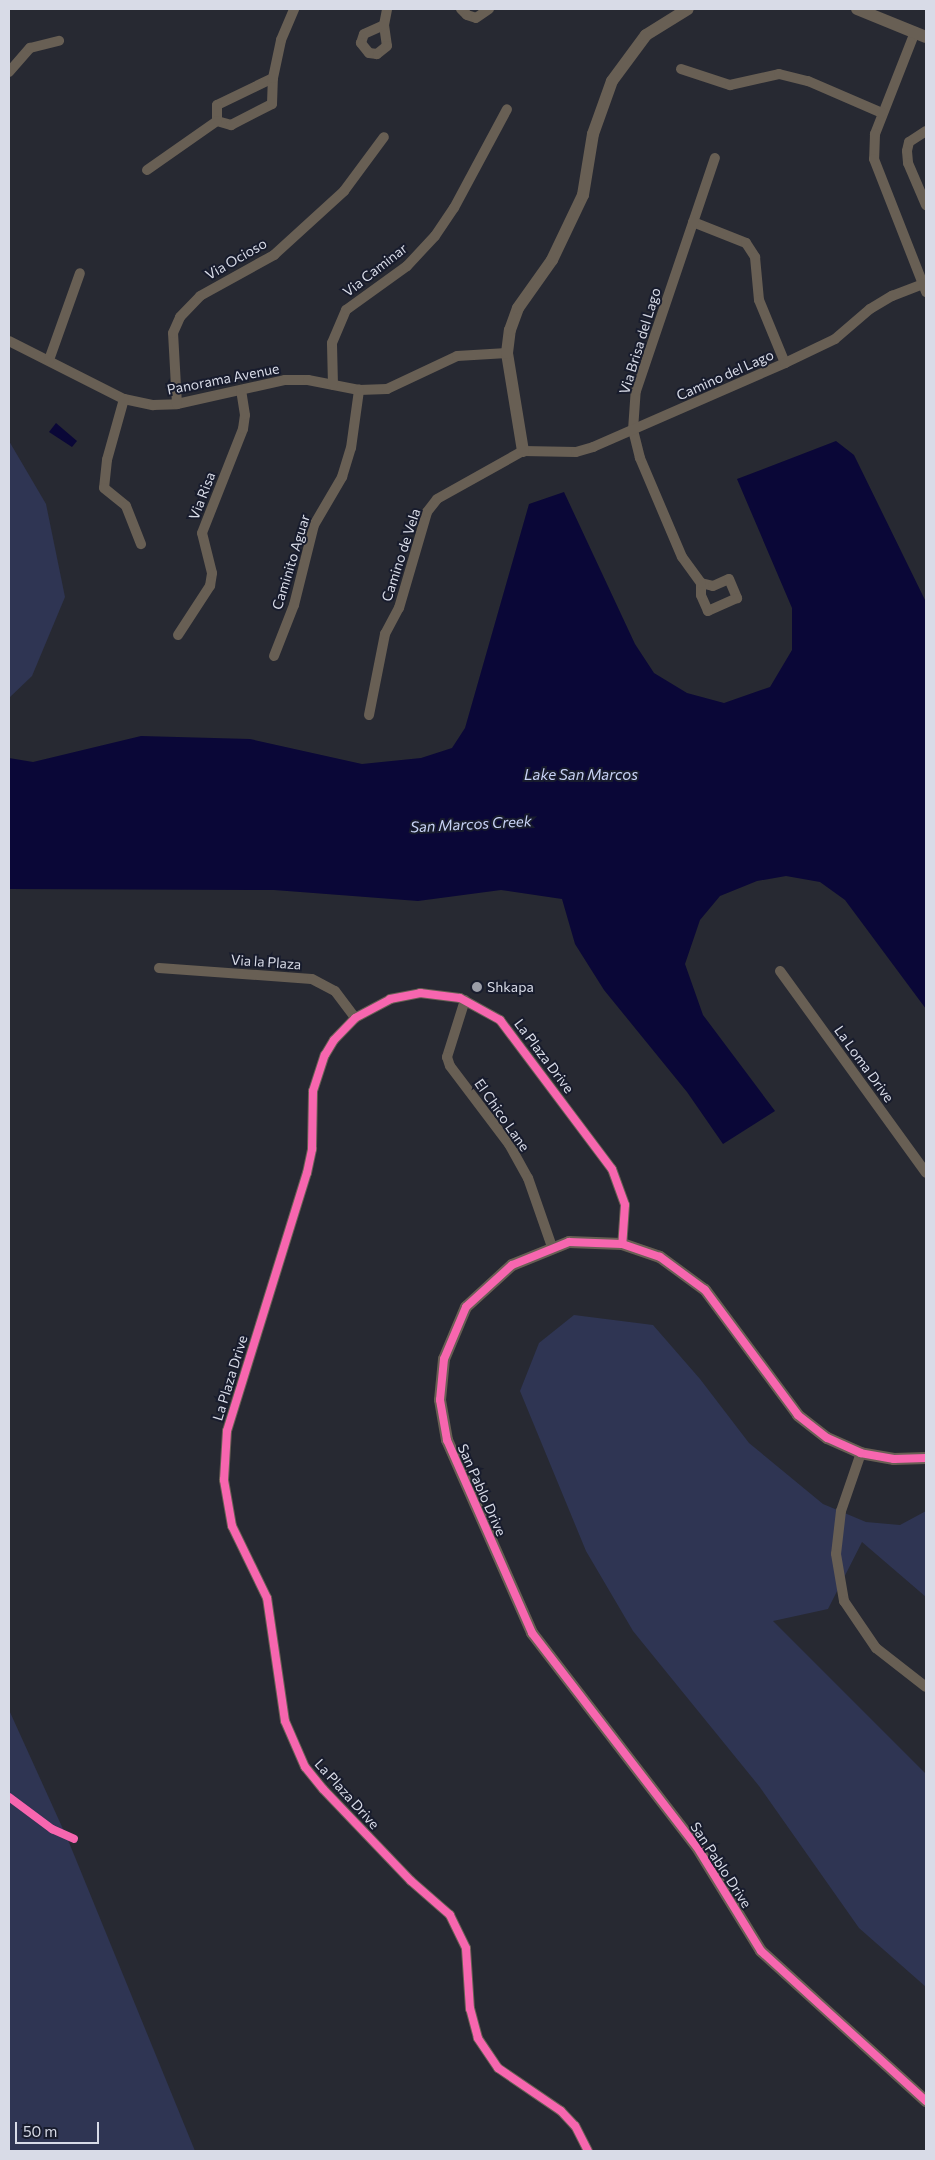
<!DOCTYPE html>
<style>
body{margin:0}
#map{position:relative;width:935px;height:2160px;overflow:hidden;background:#272932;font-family:Commissioner,sans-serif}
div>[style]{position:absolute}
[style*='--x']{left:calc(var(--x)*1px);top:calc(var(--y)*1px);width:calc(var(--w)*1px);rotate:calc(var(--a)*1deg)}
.green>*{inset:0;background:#2f3553}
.water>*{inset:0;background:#0a0737}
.minor>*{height:10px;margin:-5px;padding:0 5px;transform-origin:5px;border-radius:5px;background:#685f54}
.tertiary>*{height:12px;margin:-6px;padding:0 6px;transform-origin:6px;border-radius:6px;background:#685f54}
.cycleway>*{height:8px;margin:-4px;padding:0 4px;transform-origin:4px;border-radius:4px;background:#f766af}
.dots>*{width:14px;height:14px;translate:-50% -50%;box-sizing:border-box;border:2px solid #181c2d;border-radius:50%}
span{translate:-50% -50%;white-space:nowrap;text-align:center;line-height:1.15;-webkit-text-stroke:4px #181c2d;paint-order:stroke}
.street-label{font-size:14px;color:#d8dbe7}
.poi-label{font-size:14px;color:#d8dbe7}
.left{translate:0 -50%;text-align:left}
.water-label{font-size:15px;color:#c8d2f5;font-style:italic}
.frame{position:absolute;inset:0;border:10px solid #d8dbe7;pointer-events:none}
.scale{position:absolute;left:15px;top:2122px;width:84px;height:22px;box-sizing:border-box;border:2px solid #d8dbe7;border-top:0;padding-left:6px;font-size:15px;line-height:18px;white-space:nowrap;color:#d8dbe7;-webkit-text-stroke:4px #181c2d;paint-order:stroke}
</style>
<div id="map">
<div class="green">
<i style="clip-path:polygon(9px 441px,46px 504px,65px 597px,32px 676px,9px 698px)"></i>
<i style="clip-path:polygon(574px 1315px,653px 1325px,700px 1379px,749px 1443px,823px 1504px,866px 1522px,900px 1525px,926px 1511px,926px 1597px,862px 1542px,828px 1609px,773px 1621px,926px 1774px,926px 1987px,859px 1928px,759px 1786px,633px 1631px,586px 1551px,520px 1391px,539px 1343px)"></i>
<i style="clip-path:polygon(9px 1710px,68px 1840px,195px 2151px,9px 2151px)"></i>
</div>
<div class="water">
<i style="clip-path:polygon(56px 423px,77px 441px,72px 447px,49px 432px)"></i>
<i style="clip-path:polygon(836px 441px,854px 455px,926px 602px,926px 1009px,845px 900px,820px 882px,786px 876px,757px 881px,720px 896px,700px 920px,685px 964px,703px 1015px,775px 1111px,723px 1144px,687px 1092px,604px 990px,575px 944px,562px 899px,501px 890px,418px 901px,274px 890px,9px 889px,9px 758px,33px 762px,141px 736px,250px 739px,362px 764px,421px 758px,452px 748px,465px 728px,529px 504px,564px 492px,635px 644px,654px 673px,687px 693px,724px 703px,770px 687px,792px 650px,792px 608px,737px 479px)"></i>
</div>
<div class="minor">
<i style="--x:461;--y:9;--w:8;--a:45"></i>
<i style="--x:467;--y:15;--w:9;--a:18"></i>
<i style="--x:476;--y:18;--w:16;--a:-35"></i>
<i style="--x:384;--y:25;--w:21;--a:82"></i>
<i style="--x:387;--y:46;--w:13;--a:141"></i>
<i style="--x:377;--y:54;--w:8;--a:-173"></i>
<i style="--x:369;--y:53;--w:13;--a:-129"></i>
<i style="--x:361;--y:43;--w:9;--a:-72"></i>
<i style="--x:364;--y:34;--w:22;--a:-24"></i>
<i style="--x:384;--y:25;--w:16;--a:-79"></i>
<i style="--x:915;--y:32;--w:110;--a:111.4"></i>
<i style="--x:875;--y:134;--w:25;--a:92"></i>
<i style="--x:874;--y:159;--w:143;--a:68.6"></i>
<i style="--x:681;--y:69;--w:52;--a:18.1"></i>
<i style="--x:730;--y:85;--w:50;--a:-12.7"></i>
<i style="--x:779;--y:74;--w:30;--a:14"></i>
<i style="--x:808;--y:81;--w:81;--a:23.4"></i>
<i style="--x:9;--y:72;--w:32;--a:-49"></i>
<i style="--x:30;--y:48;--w:30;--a:-14"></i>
<i style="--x:273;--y:78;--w:62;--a:154.3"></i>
<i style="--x:217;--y:105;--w:16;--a:90"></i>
<i style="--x:217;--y:121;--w:15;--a:16"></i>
<i style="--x:231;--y:125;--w:46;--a:-27.1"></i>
<i style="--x:272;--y:104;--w:26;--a:-88"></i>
<i style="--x:273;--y:78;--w:39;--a:-78"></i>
<i style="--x:281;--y:40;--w:34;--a:-67"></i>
<i style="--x:926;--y:131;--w:20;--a:147"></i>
<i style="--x:909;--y:142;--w:9;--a:103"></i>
<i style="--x:907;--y:151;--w:12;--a:85"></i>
<i style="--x:908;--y:163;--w:46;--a:66.8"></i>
<i style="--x:147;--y:170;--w:85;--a:-35"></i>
<i style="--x:693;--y:222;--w:57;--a:21.6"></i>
<i style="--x:746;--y:243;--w:17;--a:57"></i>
<i style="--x:755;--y:257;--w:43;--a:84.7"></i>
<i style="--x:759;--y:300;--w:68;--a:67.6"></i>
<i style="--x:9;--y:341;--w:129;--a:26.8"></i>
<i style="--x:124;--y:399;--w:30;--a:12"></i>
<i style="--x:153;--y:405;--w:24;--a:-2"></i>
<i style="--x:177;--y:404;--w:111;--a:-12.5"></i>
<i style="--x:285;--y:380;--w:23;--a:0"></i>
<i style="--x:308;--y:380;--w:52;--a:11.1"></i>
<i style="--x:359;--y:390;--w:28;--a:-2"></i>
<i style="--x:387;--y:389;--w:77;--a:-25.2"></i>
<i style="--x:457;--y:356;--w:50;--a:-3.4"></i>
<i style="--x:49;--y:360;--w:92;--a:-70.4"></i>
<i style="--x:333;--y:385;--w:42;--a:-91.4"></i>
<i style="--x:332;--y:343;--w:36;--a:-67"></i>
<i style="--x:346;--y:310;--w:75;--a:-35.8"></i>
<i style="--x:407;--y:266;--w:41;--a:-47"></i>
<i style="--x:435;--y:236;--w:34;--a:-56"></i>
<i style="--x:454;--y:208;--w:112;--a:-61.8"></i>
<i style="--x:124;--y:399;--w:63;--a:105.6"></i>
<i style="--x:107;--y:460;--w:28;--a:96"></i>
<i style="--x:104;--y:488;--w:28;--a:39"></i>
<i style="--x:126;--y:506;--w:41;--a:68.5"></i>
<i style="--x:177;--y:404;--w:71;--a:-93.2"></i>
<i style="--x:173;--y:333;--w:17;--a:-66"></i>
<i style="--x:180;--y:317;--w:29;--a:-46"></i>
<i style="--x:200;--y:296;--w:85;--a:-29"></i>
<i style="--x:274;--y:255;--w:95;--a:-42.4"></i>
<i style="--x:344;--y:191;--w:67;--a:-53.5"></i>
<i style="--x:701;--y:583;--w:12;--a:14"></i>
<i style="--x:713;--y:586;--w:17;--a:-24"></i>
<i style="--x:729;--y:579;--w:21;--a:67"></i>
<i style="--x:737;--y:598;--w:32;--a:156"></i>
<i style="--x:708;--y:611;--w:17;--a:-114"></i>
<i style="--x:701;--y:595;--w:12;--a:-90"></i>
<i style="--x:701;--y:583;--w:32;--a:-126"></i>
<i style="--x:682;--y:557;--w:108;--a:-113"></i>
<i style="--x:640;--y:458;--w:29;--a:-104"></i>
<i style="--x:633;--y:430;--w:39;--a:-86"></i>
<i style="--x:636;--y:391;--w:246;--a:-71.3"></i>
<i style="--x:178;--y:635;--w:59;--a:-56.9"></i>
<i style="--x:210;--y:586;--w:13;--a:-81"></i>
<i style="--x:212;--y:573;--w:41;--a:-104"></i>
<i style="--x:202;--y:533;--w:112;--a:-68.5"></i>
<i style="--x:243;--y:429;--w:14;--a:-82"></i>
<i style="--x:245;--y:415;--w:25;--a:-99"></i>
<i style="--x:274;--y:656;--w:55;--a:-68.6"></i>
<i style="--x:294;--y:605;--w:82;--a:-76"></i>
<i style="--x:314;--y:525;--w:56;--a:-59.7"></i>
<i style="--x:342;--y:477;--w:30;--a:-73"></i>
<i style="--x:351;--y:448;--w:59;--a:-82.1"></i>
<i style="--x:369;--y:715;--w:83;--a:-78.8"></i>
<i style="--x:385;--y:634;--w:30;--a:-62"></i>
<i style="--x:399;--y:608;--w:100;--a:-73.7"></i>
<i style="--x:427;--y:512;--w:16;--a:-52"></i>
<i style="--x:437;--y:499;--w:98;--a:-29.2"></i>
<i style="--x:523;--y:451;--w:53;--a:1.1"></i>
<i style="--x:576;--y:452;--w:18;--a:-16"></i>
<i style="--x:593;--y:447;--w:210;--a:-23.6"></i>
<i style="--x:785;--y:363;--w:55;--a:-25.6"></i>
<i style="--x:835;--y:339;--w:46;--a:-40.6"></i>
<i style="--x:870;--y:309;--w:26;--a:-31"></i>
<i style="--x:892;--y:296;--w:33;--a:-21"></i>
<i style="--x:159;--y:968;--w:153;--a:4.1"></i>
<i style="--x:312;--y:979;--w:26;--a:28"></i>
<i style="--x:335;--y:991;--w:34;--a:53"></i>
<i style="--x:780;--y:971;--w:249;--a:54.1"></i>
<i style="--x:465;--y:1000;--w:60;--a:107.5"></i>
<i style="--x:447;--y:1057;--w:9;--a:72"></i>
<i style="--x:450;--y:1066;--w:98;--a:52.9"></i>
<i style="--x:509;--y:1144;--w:39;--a:61"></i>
<i style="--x:528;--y:1178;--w:73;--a:70.8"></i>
<i style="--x:861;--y:1453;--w:61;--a:109"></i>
<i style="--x:841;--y:1511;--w:43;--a:96.6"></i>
<i style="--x:836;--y:1554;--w:48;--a:80.3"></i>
<i style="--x:844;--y:1601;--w:57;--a:55.8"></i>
<i style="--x:876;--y:1648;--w:63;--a:38"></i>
<i style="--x:588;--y:2151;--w:28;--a:-117"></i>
<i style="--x:575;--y:2126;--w:21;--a:-133"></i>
<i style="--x:561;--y:2111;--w:76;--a:-145.7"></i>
<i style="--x:498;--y:2068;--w:36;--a:-124"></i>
<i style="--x:478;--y:2038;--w:30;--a:-105"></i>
<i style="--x:470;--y:2009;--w:61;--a:-93.8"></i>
<i style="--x:466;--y:1948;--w:37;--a:-116"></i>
<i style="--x:450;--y:1915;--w:52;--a:-138.9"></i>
<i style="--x:411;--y:1881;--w:127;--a:-133.7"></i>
<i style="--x:323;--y:1789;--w:28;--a:-129"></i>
<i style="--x:305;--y:1767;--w:50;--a:-113.5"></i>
<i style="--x:285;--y:1721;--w:124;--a:-98.3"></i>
<i style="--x:267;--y:1598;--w:80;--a:-115.9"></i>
<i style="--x:232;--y:1526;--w:47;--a:-99.9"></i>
<i style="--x:224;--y:1480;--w:49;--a:-86.5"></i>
<i style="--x:227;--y:1431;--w:270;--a:-72.8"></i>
<i style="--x:307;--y:1173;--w:25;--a:-78"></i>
<i style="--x:312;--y:1149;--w:58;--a:-89"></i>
<i style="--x:313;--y:1091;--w:38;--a:-72"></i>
<i style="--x:325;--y:1055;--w:17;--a:-59"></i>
<i style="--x:334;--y:1040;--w:30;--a:-46"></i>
<i style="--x:355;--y:1018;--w:40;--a:-28"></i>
<i style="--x:390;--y:999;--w:31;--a:-11"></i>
<i style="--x:420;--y:993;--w:40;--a:7.1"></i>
<i style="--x:460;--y:998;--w:46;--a:28.8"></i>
<i style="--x:500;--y:1020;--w:186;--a:53.1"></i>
<i style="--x:612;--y:1169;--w:38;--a:70"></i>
<i style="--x:625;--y:1205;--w:39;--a:94"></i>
</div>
<div class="tertiary">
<i style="--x:857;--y:9;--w:74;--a:22.1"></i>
<i style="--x:523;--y:451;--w:99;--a:-99.3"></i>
<i style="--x:507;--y:353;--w:23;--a:-83"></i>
<i style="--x:510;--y:330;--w:23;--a:-70"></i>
<i style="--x:518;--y:308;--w:59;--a:-54.7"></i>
<i style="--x:552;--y:260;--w:72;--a:-64.5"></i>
<i style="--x:583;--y:195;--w:62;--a:-80.7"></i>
<i style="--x:593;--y:134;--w:56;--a:-70.3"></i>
<i style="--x:612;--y:81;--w:57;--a:-53.5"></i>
<i style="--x:646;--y:35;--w:49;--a:-31.8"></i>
<i style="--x:926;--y:1458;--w:32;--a:178"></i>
<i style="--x:894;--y:1459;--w:34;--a:-170"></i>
<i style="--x:861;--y:1453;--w:37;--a:-156"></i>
<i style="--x:827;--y:1438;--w:37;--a:-142"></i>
<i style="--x:798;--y:1415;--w:156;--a:-126.6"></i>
<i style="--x:705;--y:1290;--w:56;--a:-143.7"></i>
<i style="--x:660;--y:1257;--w:40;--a:-161.1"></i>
<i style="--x:622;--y:1244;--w:53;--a:-177.8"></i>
<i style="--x:569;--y:1242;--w:61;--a:158"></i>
<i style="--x:512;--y:1265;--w:62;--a:137.6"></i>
<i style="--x:466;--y:1307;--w:56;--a:112.9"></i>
<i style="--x:444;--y:1359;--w:41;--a:95.6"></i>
<i style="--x:440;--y:1400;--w:41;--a:80.1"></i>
<i style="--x:447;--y:1440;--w:211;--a:66.2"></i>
<i style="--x:532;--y:1633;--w:270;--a:52.4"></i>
<i style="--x:697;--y:1847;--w:122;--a:58.4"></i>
<i style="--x:761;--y:1951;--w:223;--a:42.3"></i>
</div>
<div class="cycleway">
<i style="--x:926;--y:1458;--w:32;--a:178"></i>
<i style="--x:894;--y:1459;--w:34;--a:-170"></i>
<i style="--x:861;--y:1453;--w:37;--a:-156"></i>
<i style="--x:827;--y:1438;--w:37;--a:-142"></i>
<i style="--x:798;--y:1415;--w:156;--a:-126.6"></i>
<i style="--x:705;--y:1290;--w:56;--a:-143.7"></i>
<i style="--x:660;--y:1257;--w:40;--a:-161.1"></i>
<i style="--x:622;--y:1244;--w:53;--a:-177.8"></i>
<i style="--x:569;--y:1242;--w:61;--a:158"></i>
<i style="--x:512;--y:1265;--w:62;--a:137.6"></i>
<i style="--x:466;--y:1307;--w:56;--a:112.9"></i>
<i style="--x:444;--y:1359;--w:41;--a:95.6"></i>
<i style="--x:440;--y:1400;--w:41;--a:80.1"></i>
<i style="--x:447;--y:1440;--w:211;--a:66.2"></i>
<i style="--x:532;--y:1633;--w:270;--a:52.4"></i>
<i style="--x:697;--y:1847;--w:122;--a:58.4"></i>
<i style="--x:761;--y:1951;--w:223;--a:42.3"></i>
<i style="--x:9;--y:1797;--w:54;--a:36.7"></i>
<i style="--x:52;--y:1829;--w:24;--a:24"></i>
<i style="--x:588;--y:2151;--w:28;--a:-117"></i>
<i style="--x:575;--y:2126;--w:21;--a:-133"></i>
<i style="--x:561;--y:2111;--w:76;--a:-145.7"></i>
<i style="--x:498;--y:2068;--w:36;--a:-124"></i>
<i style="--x:478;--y:2038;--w:30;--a:-105"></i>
<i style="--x:470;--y:2009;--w:61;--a:-93.8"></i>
<i style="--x:466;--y:1948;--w:37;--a:-116"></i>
<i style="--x:450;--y:1915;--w:52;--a:-138.9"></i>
<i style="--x:411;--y:1881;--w:127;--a:-133.7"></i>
<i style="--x:323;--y:1789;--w:28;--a:-129"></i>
<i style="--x:305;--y:1767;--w:50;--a:-113.5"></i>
<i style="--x:285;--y:1721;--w:124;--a:-98.3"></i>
<i style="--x:267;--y:1598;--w:80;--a:-115.9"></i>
<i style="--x:232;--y:1526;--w:47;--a:-99.9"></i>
<i style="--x:224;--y:1480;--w:49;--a:-86.5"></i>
<i style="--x:227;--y:1431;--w:270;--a:-72.8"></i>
<i style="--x:307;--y:1173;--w:25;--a:-78"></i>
<i style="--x:312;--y:1149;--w:58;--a:-89"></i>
<i style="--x:313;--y:1091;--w:38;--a:-72"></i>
<i style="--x:325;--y:1055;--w:17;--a:-59"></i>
<i style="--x:334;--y:1040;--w:30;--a:-46"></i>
<i style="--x:355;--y:1018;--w:40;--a:-28"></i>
<i style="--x:390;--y:999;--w:31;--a:-11"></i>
<i style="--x:420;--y:993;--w:40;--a:7.1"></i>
<i style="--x:460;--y:998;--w:46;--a:28.8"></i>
<i style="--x:500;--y:1020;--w:186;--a:53.1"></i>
<i style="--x:612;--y:1169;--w:38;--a:70"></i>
<i style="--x:625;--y:1205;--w:39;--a:94"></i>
</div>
<div class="dots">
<i style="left:477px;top:987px;background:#9a9da8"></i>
</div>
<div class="street-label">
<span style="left:236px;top:259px;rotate:-30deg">Via Ocioso</span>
<span style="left:375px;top:270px;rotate:-38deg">Via Caminar</span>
<span style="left:640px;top:341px;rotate:-73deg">Via Brisa del Lago</span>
<span style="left:725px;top:375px;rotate:-24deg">Camino del Lago</span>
<span style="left:223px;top:379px;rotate:-11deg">Panorama Avenue</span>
<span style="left:202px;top:496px;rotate:-69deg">Via Risa</span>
<span style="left:401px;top:555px;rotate:-72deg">Camino de Vela</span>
<span style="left:291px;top:562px;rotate:-73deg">Caminito Aguar</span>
<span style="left:266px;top:962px;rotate:4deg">Via la Plaza</span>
<span style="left:544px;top:1056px;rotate:53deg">La Plaza Drive</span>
<span style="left:864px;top:1064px;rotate:54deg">La Loma Drive</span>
<span style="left:502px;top:1115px;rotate:55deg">El Chico Lane</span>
<span style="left:230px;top:1378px;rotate:-73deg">La Plaza Drive</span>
<span style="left:482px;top:1490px;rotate:66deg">San Pablo Drive</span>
<span style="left:347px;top:1794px;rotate:48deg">La Plaza Drive</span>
<span style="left:721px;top:1865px;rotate:57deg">San Pablo Drive</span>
</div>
<div class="poi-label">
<span class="left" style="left:487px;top:987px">Shkapa</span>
</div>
<div class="water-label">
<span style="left:581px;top:775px">Lake San Marcos</span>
<span style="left:471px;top:824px;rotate:-3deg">San Marcos Creek</span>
</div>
<div class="frame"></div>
<div class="scale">50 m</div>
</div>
